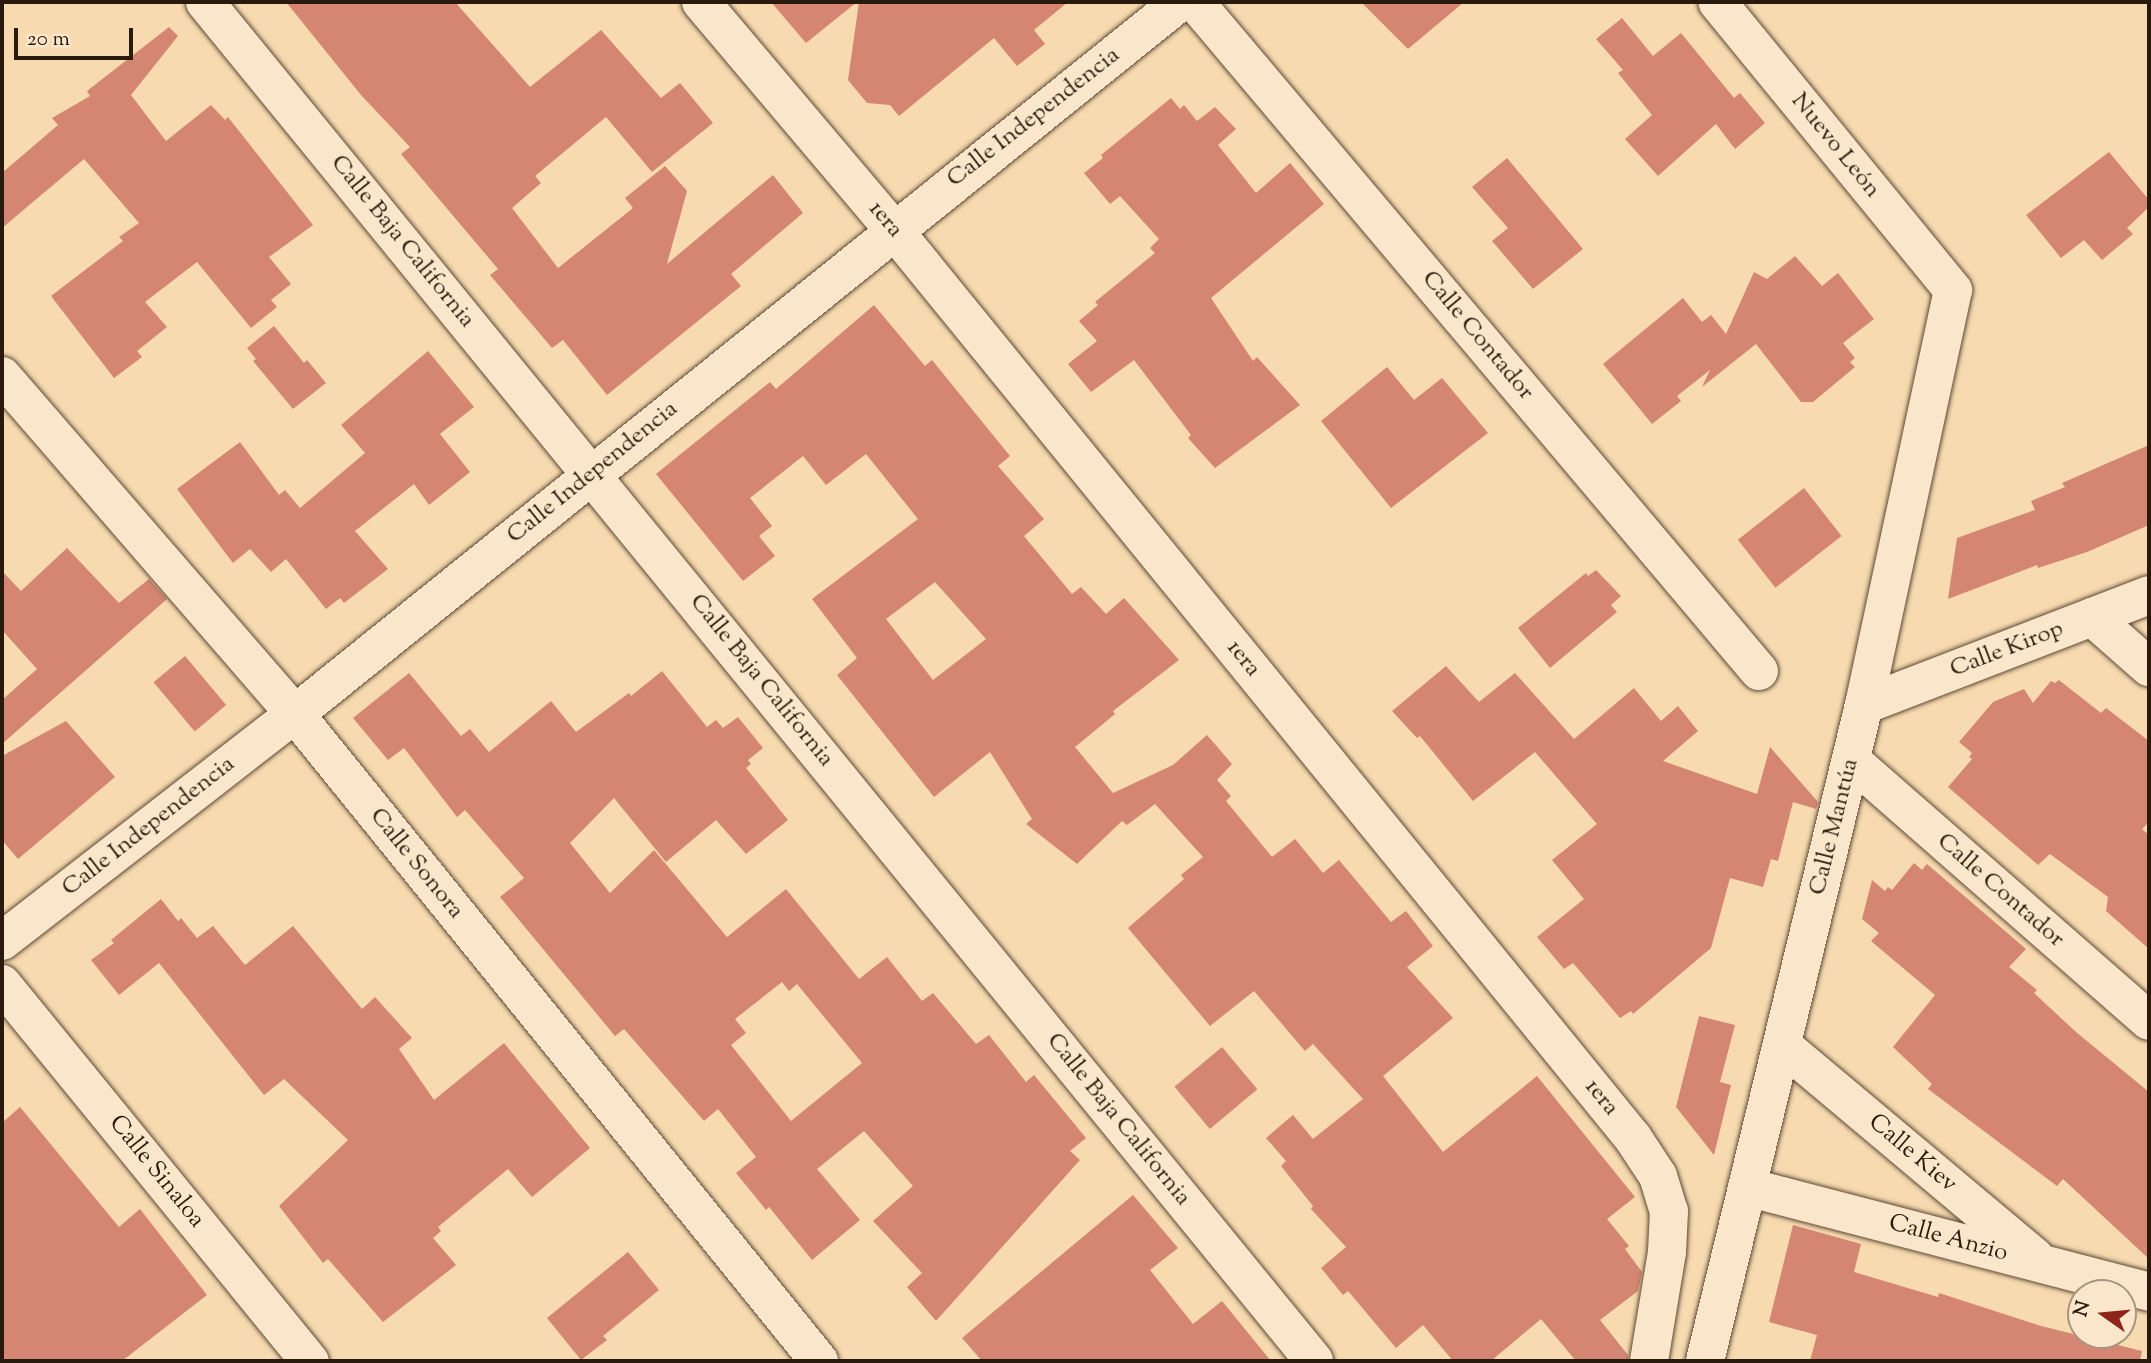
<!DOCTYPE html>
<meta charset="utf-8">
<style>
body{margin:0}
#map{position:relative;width:2151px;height:1363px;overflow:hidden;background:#f7daaf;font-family:"Sorts Mill Goudy",serif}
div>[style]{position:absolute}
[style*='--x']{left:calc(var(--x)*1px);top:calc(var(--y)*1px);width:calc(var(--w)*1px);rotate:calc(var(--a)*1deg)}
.building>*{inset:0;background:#d48672;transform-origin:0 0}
.roads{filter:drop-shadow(0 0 2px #5d4936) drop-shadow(0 0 2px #5d4936)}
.minor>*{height:38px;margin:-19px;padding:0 19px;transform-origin:19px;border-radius:19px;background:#fae7cb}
span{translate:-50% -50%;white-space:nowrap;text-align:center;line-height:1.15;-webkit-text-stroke:5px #fae7cb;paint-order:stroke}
.street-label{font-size:24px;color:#2a190d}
.frame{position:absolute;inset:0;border:4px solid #2a190d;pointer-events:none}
.north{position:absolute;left:2067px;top:1279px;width:70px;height:70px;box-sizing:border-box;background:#fae7cb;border:2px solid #a7957f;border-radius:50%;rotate:285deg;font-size:19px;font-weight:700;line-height:28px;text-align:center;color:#2a190d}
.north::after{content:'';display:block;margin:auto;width:24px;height:32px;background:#8f2418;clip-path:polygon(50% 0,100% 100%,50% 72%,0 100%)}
.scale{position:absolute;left:14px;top:28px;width:119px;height:32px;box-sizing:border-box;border:4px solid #2a190d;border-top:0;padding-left:9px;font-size:21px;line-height:24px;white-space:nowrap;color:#2a190d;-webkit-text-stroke:5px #fae7cb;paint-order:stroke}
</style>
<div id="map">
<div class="building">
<i style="clip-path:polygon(286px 2px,455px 2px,530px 87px,601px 30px,661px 98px,680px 83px,713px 123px,652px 172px,606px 117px,535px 176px,541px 183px,512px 208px,558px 268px,633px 208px,625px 198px,665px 166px,687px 191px,667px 264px,773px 175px,803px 213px,731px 274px,741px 286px,607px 395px,563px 340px,552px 348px,490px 275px,498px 269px,401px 154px,410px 147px,361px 95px)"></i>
<i style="clip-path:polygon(771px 2px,857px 2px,806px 43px)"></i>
<i style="clip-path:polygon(859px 2px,1068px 2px,1034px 30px,1045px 44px,1017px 66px,994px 38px,899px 116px,890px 105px,867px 103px,848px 80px)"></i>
<i style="clip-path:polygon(1361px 2px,1464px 2px,1408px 49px)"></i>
<i style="clip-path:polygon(1622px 18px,1653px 56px,1681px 33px,1734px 98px,1740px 93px,1765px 123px,1735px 149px,1716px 124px,1658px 176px,1625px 139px,1652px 115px,1618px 73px,1623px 70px,1596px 39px)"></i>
<i style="clip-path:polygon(169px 27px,178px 36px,131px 95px,166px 141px,211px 105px,225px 120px,228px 117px,313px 225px,269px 257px,291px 284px,271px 300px,277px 307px,251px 328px,197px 262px,145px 302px,167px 327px,137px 351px,142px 357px,114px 378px,51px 296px,123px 241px,119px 237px,139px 223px,84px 159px,2px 228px,2px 173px,58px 125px,52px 118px,90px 96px,87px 91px)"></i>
<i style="clip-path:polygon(1171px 98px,1180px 109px,1184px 105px,1197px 121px,1215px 107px,1236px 129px,1218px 145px,1256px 193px,1290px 163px,1324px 204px,1211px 298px,1253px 361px,1257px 357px,1300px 405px,1215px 468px,1188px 438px,1191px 435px,1134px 360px,1091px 392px,1068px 364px,1097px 341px,1079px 321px,1098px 305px,1095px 302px,1155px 253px,1150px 248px,1159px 239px,1120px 196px,1110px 204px,1084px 173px,1103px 158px,1101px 155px)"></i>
<i style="clip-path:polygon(2109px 152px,2149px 200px,2149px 207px,2127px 228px,2133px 234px,2102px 260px,2084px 240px,2061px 258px,2026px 215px)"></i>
<i style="clip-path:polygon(1507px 158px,1583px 249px,1533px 289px,1492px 241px,1508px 228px,1472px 187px)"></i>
<i style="clip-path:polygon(1795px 256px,1822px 286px,1838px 273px,1874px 319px,1843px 343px,1855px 358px,1850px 362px,1855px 367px,1813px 402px,1801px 402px,1756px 344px,1702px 387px,1710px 370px,1677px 396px,1681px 401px,1652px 424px,1603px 364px,1683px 298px,1702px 322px,1711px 315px,1726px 334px,1754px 272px,1767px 279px)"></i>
<i style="clip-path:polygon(evenodd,874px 305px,925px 366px,932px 360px,1010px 456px,998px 466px,1044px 519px,1024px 536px,1072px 594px,1081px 587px,1106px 614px,1124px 598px,1179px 660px,1113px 711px,1115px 714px,1075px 747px,1113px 793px,1173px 765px,1207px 735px,1232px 764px,1217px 780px,1231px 796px,1226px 801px,1272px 857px,1295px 839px,1323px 873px,1339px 860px,1391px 922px,1406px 911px,1433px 946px,1407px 967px,1453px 1018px,1383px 1076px,1443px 1152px,1537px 1076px,1635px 1197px,1607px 1219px,1629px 1246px,1625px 1249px,1642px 1272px,1638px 1291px,1600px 1320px,1628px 1355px,1628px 1361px,1576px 1361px,1541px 1319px,1491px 1361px,1453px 1361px,1423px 1325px,1396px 1348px,1348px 1291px,1343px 1295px,1321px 1268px,1346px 1247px,1311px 1209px,1313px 1206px,1281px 1166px,1286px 1161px,1266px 1138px,1293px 1115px,1313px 1139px,1363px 1099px,1313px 1044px,1305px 1051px,1254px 991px,1210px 1026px,1128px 928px,1184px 879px,1181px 875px,1203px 857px,1155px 804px,1127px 825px,1122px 821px,1077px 864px,1026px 824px,1032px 819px,990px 752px,934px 797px,837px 675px,857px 658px,812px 599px,918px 519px,866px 454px,826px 485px,803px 456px,750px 498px,772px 526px,759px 536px,775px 556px,743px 581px,656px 474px,770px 382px,776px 389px,874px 305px,935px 582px,986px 639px,933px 680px,886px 619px,935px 582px)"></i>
<i style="clip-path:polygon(274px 326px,304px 363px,307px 360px,326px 383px,293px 409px,253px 361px,256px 359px,247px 348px)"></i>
<i style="clip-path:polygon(428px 351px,474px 407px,440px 434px,470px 472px,429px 505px,414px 484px,355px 531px,388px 569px,344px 603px,340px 598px,326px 609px,286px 559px,271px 572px,250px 549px,233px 563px,177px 489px,240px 442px,279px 495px,285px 490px,300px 508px,365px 453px,341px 425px)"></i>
<i style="clip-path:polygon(1387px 367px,1414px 400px,1442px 378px,1488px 433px,1391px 508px,1321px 421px)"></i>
<i style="clip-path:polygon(2149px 445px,2149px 525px,2087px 552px,2038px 568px,2037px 565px,1948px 599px,1957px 538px,2035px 510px,2031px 501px,2065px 487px,2062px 483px)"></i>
<i style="left:1804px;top:488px;width:61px;height:84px;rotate:52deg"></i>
<i style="clip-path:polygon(67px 548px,119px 603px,149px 579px,167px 599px,2px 744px,2px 700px,37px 669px,2px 630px,2px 571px,21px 591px)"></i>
<i style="clip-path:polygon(1596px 570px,1621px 596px,1611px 605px,1617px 612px,1550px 668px,1518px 628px,1586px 573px,1588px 576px)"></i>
<i style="left:185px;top:656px;width:64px;height:41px;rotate:50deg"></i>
<i style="clip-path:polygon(1446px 666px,1479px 702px,1515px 673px,1574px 739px,1634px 688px,1661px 721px,1678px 706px,1698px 731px,1663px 761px,1757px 794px,1770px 747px,1818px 802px,1816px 809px,1793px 802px,1778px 861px,1771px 859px,1763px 887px,1730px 878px,1711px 948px,1633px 1014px,1631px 1011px,1620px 1018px,1573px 963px,1564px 969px,1537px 937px,1584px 899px,1552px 860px,1597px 824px,1535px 752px,1473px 801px,1420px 736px,1417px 738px,1392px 711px)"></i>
<i style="clip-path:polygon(evenodd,662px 671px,707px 727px,716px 720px,723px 728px,738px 717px,763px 748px,748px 760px,751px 764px,746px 768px,788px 820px,746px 854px,716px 820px,666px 862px,614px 798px,570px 843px,610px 893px,654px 850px,727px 937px,786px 889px,859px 979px,887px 957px,922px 1001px,933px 993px,976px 1044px,989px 1035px,1026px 1082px,1034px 1075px,1086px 1138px,1070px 1151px,1080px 1160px,936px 1321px,907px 1287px,922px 1273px,873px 1221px,913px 1186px,864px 1131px,817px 1169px,860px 1220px,812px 1260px,769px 1207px,766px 1210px,736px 1173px,756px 1157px,718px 1109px,704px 1121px,624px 1029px,615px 1036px,500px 897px,524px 878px,465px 810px,457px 817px,404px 748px,388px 760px,353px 718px,409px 673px,461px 736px,470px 729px,489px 752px,551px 701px,576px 732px,629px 693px,631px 696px,662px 671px,782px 982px,789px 991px,797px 984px,862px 1063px,791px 1121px,731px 1045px,746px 1033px,735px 1019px,782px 982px)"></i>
<i style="clip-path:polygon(2059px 680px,2101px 713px,2106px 708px,2149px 741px,2149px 822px,2142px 829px,2149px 835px,2149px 949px,2106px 911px,2108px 897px,2050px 854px,2038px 865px,1948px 787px,1972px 759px,1969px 757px,1972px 753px,1959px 742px,1993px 702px,2024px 689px,2033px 703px,2051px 681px,2055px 683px)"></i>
<i style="clip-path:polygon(66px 721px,115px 777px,18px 859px,2px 840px,2px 756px)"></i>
<i style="clip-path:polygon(1914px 863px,1922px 870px,1927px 864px,2026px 949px,2009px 967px,2037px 990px,2034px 993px,2076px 1032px,2149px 1092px,2149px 1259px,2063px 1179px,2057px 1186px,1928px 1089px,1932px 1084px,1893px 1047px,1935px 995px,1871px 941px,1879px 933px,1862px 919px,1872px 880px,1885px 891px,1888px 887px,1892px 890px)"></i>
<i style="clip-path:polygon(161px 899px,178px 921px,181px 918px,197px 938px,213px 926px,245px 965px,293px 926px,362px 1009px,375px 997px,412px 1038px,399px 1049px,434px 1100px,504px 1043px,590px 1148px,532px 1197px,508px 1169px,438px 1227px,441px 1231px,433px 1238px,456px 1265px,383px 1322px,328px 1259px,323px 1263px,279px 1206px,348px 1140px,284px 1079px,264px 1095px,159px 963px,119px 995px,91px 960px,114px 943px,111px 940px)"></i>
<i style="clip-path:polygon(1699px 1016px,1735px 1025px,1720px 1082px,1731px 1085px,1714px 1155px,1676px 1107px)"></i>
<i style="left:1222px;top:1047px;width:55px;height:62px;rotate:50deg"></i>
<i style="clip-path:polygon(20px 1107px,119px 1227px,140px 1209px,207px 1295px,122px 1361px,2px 1361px,2px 1123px)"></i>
<i style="clip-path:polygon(1133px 1195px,1178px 1248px,1150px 1270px,1193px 1324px,1222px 1301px,1271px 1361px,982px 1361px,962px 1338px)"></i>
<i style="clip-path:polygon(1793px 1225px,1861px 1244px,1854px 1272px,1938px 1297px,1939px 1293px,2041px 1326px,2142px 1351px,2140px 1361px,1810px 1361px,1817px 1335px,1769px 1322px)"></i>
<i style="clip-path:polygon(628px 1252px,659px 1290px,603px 1336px,607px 1340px,581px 1360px,547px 1318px)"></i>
</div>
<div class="roads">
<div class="minor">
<i style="--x:205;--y:2;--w:1754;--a:50.78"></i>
<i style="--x:701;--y:2;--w:297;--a:49.8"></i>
<i style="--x:893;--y:229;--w:1172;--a:50.85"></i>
<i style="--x:1633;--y:1138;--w:45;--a:56.7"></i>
<i style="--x:1658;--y:1176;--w:37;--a:73"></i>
<i style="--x:1669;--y:1211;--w:41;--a:92.8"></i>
<i style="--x:1667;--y:1252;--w:110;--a:99.4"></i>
<i style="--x:1195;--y:2;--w:875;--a:49.87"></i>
<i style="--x:2;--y:376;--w:447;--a:49.1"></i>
<i style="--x:295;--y:714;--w:833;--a:51"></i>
<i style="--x:2092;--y:617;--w:76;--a:41.3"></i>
<i style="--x:1864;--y:705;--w:305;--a:-21.1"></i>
<i style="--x:1851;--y:760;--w:396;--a:41.2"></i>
<i style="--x:2;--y:941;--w:371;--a:-37.8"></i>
<i style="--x:295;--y:714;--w:1136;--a:-38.82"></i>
<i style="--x:2;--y:984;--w:487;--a:50.8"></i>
<i style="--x:1782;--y:1045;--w:330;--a:40"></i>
<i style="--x:1747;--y:1187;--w:415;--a:14.6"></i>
<i style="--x:1705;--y:1361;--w:675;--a:-76.38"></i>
<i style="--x:1864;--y:705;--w:424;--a:-77.9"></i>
<i style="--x:1953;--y:290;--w:372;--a:-129.3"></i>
</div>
</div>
<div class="street-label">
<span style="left:1034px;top:118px;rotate:-38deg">Calle Independencia</span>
<span style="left:1835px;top:146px;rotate:51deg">Nuevo León</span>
<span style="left:885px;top:220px;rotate:50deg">1era</span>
<span style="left:402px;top:242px;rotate:51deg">Calle Baja California</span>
<span style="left:1477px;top:336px;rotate:50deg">Calle Contador</span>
<span style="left:593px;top:473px;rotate:-39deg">Calle Independencia</span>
<span style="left:2007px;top:650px;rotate:-21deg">Calle Kirop</span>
<span style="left:1243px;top:659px;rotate:51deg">1era</span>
<span style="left:761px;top:681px;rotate:51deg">Calle Baja California</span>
<span style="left:149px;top:827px;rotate:-38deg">Calle Independencia</span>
<span style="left:1835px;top:827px;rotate:-76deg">Calle Mantúa</span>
<span style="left:416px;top:864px;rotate:51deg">Calle Sonora</span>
<span style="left:2000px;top:891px;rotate:41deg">Calle Contador</span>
<span style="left:1601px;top:1098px;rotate:51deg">1era</span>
<span style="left:1118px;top:1120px;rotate:51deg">Calle Baja California</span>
<span style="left:1912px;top:1154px;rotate:40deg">Calle Kiev</span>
<span style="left:156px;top:1172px;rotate:51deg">Calle Sinaloa</span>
<span style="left:1948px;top:1239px;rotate:15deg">Calle Anzio</span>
</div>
<div class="frame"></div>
<div class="north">N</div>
<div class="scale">20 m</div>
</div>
